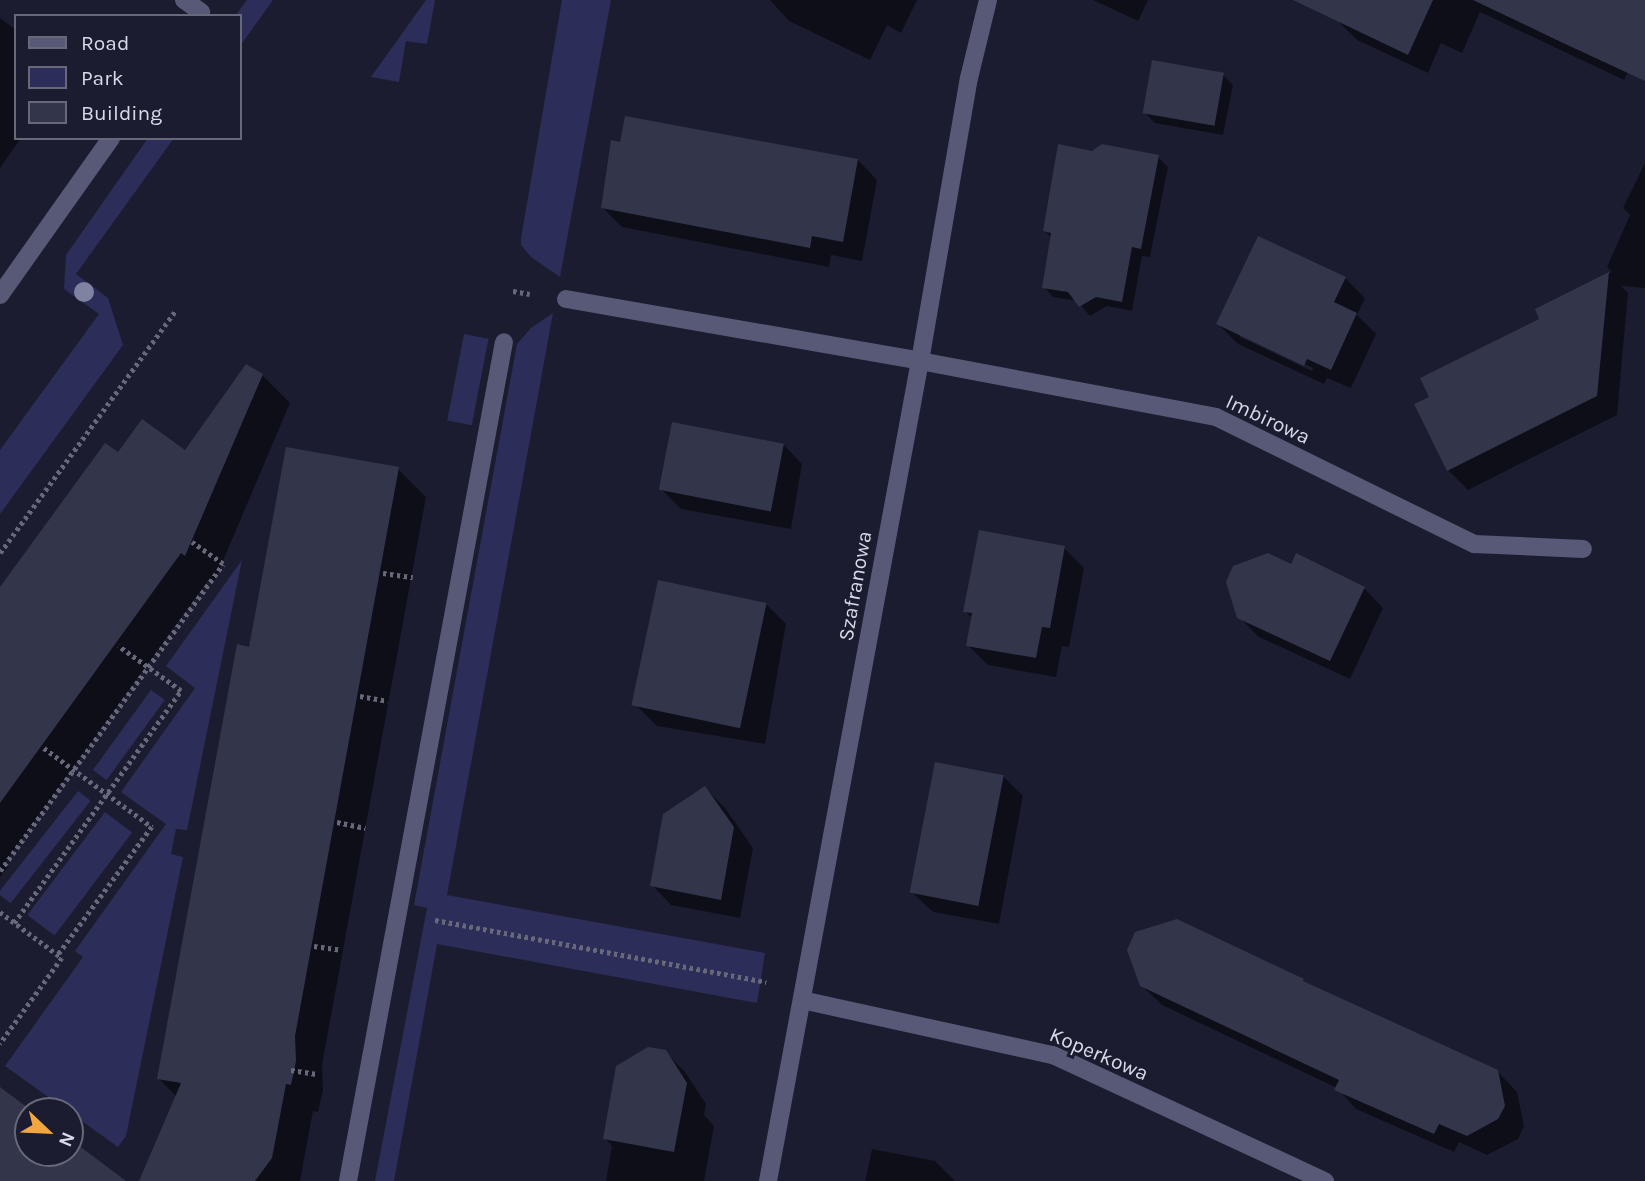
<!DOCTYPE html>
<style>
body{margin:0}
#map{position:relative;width:1645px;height:1181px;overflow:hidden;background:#1b1c30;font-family:Karla,sans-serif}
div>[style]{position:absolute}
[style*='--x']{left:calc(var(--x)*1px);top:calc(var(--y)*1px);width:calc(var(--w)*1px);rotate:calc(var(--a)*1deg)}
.green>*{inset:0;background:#2d2d59;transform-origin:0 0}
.shadow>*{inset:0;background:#0007}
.building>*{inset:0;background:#33354a;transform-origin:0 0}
.path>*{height:4.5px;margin-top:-2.25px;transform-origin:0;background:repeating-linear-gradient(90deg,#67687a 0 3.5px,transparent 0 7px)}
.lane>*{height:18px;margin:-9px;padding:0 9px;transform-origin:9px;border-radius:9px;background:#575976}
.street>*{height:18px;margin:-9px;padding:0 9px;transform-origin:9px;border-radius:9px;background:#575976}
.trees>*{width:20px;height:20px;margin:-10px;border-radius:50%;background:#7f82a0}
span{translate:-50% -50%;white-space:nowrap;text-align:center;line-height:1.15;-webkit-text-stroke:6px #1b1c30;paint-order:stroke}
.street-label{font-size:21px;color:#d9dae8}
.legend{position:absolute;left:14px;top:14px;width:228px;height:126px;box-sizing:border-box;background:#1b1c30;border:2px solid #67687a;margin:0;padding:9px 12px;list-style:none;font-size:21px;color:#d9dae8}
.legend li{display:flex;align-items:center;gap:14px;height:35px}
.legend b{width:35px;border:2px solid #67687a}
.north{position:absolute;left:14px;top:1097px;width:70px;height:70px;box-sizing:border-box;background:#1b1c30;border:2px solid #67687a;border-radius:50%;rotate:113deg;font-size:19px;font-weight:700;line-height:28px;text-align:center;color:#d9dae8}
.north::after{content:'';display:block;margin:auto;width:24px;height:32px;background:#f1a63f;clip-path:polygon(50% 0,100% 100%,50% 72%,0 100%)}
</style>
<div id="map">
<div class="green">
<i style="clip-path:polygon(247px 0,273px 0,240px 46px,240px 16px,235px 16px)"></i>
<i style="clip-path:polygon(426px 0,435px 0,427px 44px,406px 41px,399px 82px,371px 77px)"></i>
<i style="clip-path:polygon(562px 0,611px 0,560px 277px,531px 257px,521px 245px,521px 238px)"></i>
<i style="clip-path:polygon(148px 138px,174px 138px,76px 274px,108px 298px,123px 345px,0 514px,0 450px,99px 314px,64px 289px,66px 255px)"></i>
<i style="clip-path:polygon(553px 313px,447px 895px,765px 953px,757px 1003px,437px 944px,394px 1181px,375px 1181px,427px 908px,414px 905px,517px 344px,531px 328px)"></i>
<i style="left:464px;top:334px;width:25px;height:88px;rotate:11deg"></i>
<i style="clip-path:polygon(242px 560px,187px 830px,176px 829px,171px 854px,183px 857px,126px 1136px,118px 1147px,5px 1066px,83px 957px,75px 951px,166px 824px,121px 792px,195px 688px,166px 666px)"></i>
<i style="left:151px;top:690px;width:17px;height:99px;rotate:36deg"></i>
<i style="left:78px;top:791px;width:16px;height:130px;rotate:38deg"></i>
<i style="left:105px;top:812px;width:34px;height:129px;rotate:37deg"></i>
</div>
<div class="shadow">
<i style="clip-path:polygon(770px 0,917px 0,901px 33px,887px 25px,870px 60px,789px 21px)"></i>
<i style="clip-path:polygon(1093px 0,1148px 0,1138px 21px)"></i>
<i style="clip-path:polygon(1346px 0,1627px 0,1645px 16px,1645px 34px,1624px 80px,1480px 12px,1462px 53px,1441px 43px,1428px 73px,1357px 40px,1337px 20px)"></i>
<i style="clip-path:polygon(0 18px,16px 30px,16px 138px,21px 138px,0 168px)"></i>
<i style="clip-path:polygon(1223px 75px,1233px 85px,1223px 135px,1155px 123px,1145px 113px)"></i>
<i style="clip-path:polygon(1158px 157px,1168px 167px,1150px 257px,1142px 256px,1132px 311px,1107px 306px,1090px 316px,1077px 301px,1053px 297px,1044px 287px,1052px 238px,1044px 230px)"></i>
<i style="clip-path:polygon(858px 160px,877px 180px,862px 261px,831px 255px,829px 267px,622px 227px,603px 208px)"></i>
<i style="clip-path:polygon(1645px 163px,1645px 288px,1621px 286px,1628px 293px,1617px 415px,1468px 490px,1448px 470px,1431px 398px,1542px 320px,1537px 310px,1612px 272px,1607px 267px,1630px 215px,1623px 208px)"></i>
<i style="clip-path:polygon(evenodd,1345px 278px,1365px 298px,1357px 315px,1376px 334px,1351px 388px,1327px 378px,1324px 384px,1238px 344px,1218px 324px,1345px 278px,1240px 333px,1313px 368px,1312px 371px,1240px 337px,1240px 333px)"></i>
<i style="clip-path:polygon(262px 375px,290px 403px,214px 582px,209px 579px,4px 864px,8px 867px,0 877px,0 590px,118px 455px,185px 452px)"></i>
<i style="clip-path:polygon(783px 444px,802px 464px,791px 529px,681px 509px,661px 489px)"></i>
<i style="clip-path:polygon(398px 469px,426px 497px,322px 1065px,323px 1090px,318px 1112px,313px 1111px,300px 1181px,141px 1181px,177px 1097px,159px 1079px,250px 649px)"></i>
<i style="clip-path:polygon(1064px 548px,1084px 568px,1069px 647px,1062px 646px,1056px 677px,988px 665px,968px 645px,973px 619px,965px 611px)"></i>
<i style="clip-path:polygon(1292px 566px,1364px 588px,1383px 608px,1350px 679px,1259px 637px,1239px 617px)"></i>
<i style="clip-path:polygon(766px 604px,786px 624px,765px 744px,657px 726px,637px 706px)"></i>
<i style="clip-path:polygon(1003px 776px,1023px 796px,999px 924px,933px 912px,913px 893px)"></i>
<i style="clip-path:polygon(705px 788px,725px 808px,753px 848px,740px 918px,671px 905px,652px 885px)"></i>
<i style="clip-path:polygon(1303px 980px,1308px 985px,1497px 1071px,1517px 1092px,1524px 1126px,1518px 1139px,1487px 1155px,1459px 1142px,1454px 1152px,1356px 1109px,1337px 1088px,1162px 1005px,1141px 985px)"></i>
<i style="clip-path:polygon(665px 1052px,685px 1072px,706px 1104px,704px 1115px,714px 1126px,704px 1181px,606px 1181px,612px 1146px,605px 1138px)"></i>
<i style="clip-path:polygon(872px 1149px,935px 1161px,955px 1181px,865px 1181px)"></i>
</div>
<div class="building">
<i style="clip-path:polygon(1293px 0,1433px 0,1408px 55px)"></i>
<i style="clip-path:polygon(1473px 0,1645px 0,1645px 81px,1561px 42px)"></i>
<i style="left:1152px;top:60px;width:73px;height:54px;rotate:10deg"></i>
<i style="clip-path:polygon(625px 116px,858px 159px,843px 242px,812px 236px,810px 248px,601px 208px,611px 140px,620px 142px)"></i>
<i style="clip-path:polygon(1058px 144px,1092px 151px,1102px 144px,1159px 155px,1141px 249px,1132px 247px,1122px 302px,1096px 297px,1079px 307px,1068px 292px,1042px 288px,1051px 233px,1043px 231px)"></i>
<i style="clip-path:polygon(1258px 236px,1346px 277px,1334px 302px,1357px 313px,1331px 370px,1307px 359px,1304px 366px,1216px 324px)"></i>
<i style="clip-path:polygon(1609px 272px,1597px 396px,1447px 471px,1414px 404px,1429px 397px,1420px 378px,1539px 319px,1535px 309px)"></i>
<i style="clip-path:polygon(246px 364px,263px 374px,185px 556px,181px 553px,0 803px,0 587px,105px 443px,118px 452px,142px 419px,185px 450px)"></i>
<i style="left:672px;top:422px;width:114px;height:69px;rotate:11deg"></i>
<i style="clip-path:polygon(286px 447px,399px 467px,295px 1036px,296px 1061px,291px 1085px,286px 1084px,272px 1158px,255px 1181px,139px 1181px,181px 1083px,157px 1079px,237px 644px,249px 647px)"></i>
<i style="clip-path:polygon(979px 530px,1065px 546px,1050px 628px,1042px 627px,1036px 658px,966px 646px,972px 613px,963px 612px)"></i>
<i style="clip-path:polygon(1268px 553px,1291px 564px,1296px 553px,1365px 587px,1330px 661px,1237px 618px,1226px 582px,1233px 566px)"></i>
<i style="left:658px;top:580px;width:111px;height:128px;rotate:12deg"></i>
<i style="left:935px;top:762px;width:70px;height:133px;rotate:11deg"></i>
<i style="clip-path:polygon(705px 786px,734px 827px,721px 900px,650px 886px,663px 814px)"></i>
<i style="clip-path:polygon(1177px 919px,1304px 979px,1303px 981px,1498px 1070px,1505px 1106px,1498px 1119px,1467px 1136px,1439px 1124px,1434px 1134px,1334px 1090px,1339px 1080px,1140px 986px,1127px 950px,1135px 932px)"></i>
<i style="clip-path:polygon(648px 1047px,666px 1050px,687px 1083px,674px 1152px,603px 1139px,616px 1066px)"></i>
<i style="clip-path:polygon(0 1087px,32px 1111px,28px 1111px,28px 1153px,70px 1153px,70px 1139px,126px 1181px,0 1181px)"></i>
</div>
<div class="path">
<i style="--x:513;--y:291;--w:17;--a:10"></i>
<i style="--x:0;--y:553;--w:300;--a:-54.1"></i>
<i style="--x:383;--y:573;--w:30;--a:8"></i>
<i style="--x:360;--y:696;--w:28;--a:10"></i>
<i style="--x:44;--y:748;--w:134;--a:36.2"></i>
<i style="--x:152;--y:827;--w:159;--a:126.3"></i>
<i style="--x:337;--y:822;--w:29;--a:12"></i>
<i style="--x:0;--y:871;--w:379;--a:-54"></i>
<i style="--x:223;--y:564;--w:38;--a:-145"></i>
<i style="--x:0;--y:912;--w:77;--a:36.6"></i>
<i style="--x:62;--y:958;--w:106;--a:125.8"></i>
<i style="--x:435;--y:920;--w:337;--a:10.6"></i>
<i style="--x:14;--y:923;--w:286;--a:-54.3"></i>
<i style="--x:181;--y:691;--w:77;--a:-144.5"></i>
<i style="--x:314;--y:946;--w:27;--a:8"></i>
<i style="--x:291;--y:1070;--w:26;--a:9"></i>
</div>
<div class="lane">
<i style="--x:566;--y:299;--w:359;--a:9.9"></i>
<i style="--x:348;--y:1181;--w:853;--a:-79.47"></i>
</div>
<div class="street">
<i style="--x:184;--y:0;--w:21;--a:35"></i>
<i style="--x:0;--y:295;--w:192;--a:-54.7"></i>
<i style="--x:920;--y:361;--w:301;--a:10.7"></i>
<i style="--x:1216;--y:417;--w:288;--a:26.2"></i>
<i style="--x:1474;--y:544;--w:109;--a:2.6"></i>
<i style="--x:802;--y:1000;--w:257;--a:12.4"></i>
<i style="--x:1053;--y:1055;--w:300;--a:24.9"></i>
<i style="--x:768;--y:1181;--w:834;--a:-79.5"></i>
<i style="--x:920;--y:361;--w:287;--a:-80.2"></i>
<i style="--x:969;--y:78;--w:80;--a:-76.3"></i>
</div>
<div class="trees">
<i style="left:84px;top:292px"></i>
</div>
<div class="street-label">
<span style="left:1268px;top:419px;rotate:25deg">Imbirowa</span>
<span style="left:855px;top:586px;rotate:-80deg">Szafranowa</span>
<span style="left:1099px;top:1054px;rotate:23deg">Koperkowa</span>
</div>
<ul class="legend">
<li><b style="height:9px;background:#575976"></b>Road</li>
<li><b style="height:19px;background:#2d2d59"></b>Park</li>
<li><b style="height:19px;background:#33354a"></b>Building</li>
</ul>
<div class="north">N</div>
</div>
